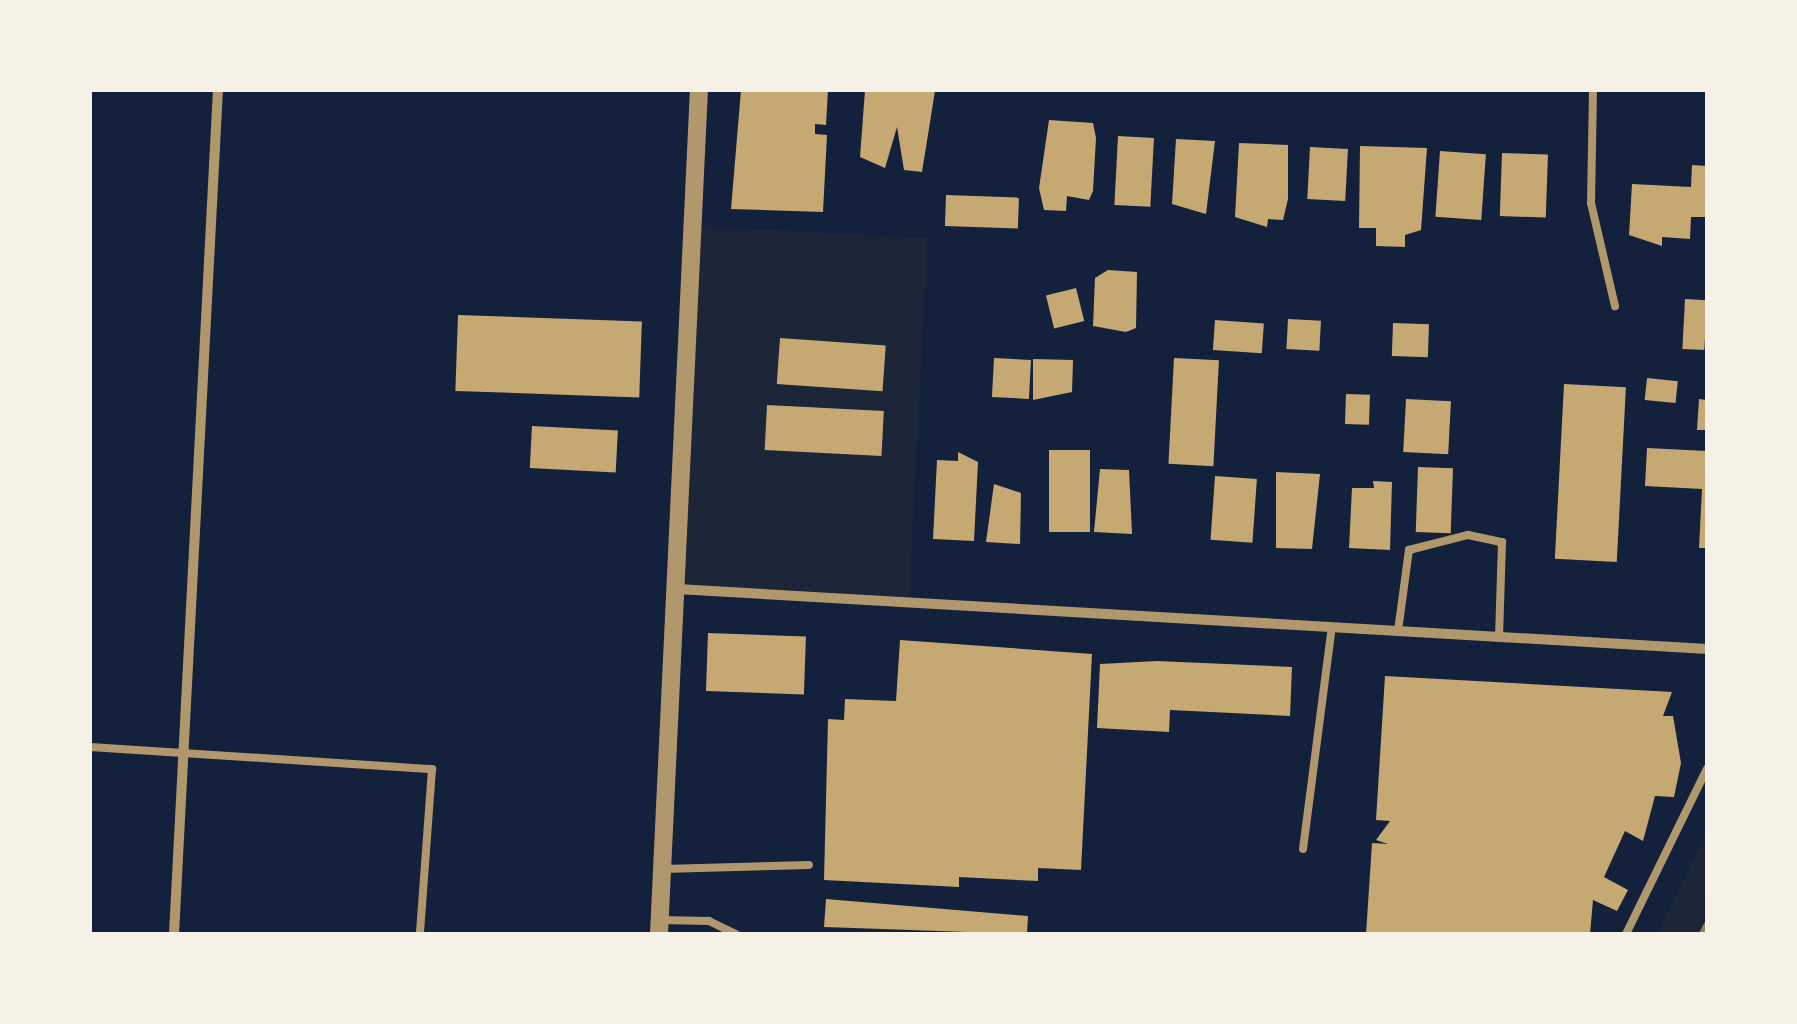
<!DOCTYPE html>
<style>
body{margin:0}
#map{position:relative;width:1797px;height:1024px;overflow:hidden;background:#14213d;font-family:Signika,sans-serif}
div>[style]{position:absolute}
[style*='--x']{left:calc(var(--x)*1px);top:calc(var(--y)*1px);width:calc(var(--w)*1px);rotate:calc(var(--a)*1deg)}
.green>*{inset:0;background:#1d2539;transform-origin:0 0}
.building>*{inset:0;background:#c6a872;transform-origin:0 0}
.service>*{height:8px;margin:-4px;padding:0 4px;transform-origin:4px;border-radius:4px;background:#b1986c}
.minor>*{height:10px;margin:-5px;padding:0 5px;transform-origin:5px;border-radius:5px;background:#b1986c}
.tertiary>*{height:18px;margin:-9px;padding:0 9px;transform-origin:9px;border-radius:9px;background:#b1986c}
.rail>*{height:8px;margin:-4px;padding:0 4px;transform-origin:4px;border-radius:4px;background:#918062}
span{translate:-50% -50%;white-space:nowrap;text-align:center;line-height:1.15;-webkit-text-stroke:8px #f6f1e7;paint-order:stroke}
.frame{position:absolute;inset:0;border:92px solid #f6f1e7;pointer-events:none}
</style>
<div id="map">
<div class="green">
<i style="left:693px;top:226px;width:235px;height:363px;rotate:3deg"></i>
<i style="clip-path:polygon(1707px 832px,1703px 934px,1657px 934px)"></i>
</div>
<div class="building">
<i style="clip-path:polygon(741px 90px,828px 90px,826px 125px,815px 124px,815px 134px,827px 135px,823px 212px,731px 209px)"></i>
<i style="clip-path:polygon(865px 90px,935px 91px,922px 172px,904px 170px,897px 127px,885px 168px,860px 157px)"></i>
<i style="clip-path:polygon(1049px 120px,1093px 123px,1096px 138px,1093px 191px,1089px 200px,1067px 196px,1066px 211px,1044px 210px,1039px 188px)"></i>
<i style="left:1118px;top:136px;width:36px;height:69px;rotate:3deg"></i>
<i style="clip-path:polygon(1176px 139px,1215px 141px,1206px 214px,1172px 204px)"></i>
<i style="clip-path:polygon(1239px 143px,1288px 145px,1288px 199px,1283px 220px,1268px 219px,1267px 227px,1235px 217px)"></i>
<i style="clip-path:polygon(1360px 146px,1427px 148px,1421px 230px,1405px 235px,1405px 247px,1376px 246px,1376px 228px,1359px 228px)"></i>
<i style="left:1310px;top:147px;width:38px;height:52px;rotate:3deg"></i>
<i style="left:1440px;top:151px;width:46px;height:66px;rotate:4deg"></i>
<i style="left:1502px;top:153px;width:46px;height:63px;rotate:2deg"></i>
<i style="clip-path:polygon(1692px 165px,1707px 166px,1707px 217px,1691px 217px,1690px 239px,1662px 237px,1662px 246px,1629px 235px,1632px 184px,1691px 187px)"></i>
<i style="left:946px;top:195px;width:73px;height:31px;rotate:2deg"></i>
<i style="clip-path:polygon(1108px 270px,1137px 272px,1136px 328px,1126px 332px,1093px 326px,1095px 278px)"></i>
<i style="left:1076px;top:288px;width:34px;height:31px;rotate:76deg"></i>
<i style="left:1685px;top:299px;width:22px;height:50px;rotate:3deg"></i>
<i style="left:458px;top:315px;width:184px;height:76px;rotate:2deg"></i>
<i style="left:1288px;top:319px;width:33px;height:30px;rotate:3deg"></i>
<i style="left:1215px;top:320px;width:49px;height:30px;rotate:4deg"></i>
<i style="left:1393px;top:323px;width:36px;height:33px;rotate:2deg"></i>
<i style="left:780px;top:338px;width:106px;height:46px;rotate:4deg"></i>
<i style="left:994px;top:358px;width:37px;height:39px;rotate:3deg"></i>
<i style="left:1174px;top:358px;width:45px;height:106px;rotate:3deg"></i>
<i style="clip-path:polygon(1033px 359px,1073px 360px,1072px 392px,1033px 400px)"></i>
<i style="left:1647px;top:378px;width:31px;height:22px;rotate:6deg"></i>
<i style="left:1564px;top:384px;width:62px;height:175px;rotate:3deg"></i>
<i style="left:1346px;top:394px;width:24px;height:30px;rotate:2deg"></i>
<i style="left:1406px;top:399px;width:45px;height:53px;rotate:3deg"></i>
<i style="clip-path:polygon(1699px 399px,1707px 400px,1707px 430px,1697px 430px)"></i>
<i style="left:767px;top:405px;width:117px;height:45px;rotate:3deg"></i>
<i style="left:532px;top:426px;width:86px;height:42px;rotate:3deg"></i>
<i style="clip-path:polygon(1647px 448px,1707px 451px,1707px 548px,1699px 548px,1702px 489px,1645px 486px)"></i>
<i style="left:1049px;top:450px;width:41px;height:82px"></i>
<i style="clip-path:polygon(958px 452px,978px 462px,974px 541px,933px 539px,937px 460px,958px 461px)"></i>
<i style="left:1418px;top:467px;width:35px;height:65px;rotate:2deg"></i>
<i style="clip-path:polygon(1100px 469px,1129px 470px,1132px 534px,1094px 532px)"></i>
<i style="clip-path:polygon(1276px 472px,1320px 474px,1312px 549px,1276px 548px)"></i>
<i style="left:1215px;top:476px;width:42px;height:64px;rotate:4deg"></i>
<i style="clip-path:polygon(1373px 481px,1392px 482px,1390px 550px,1349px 548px,1352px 488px,1374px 488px)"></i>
<i style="clip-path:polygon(994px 484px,1021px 493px,1020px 544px,986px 542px)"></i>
<i style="left:708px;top:633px;width:98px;height:58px;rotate:2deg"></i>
<i style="clip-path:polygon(900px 640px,1092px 654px,1081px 870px,1038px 868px,1038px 881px,959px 877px,959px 887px,824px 880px,828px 719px,844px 720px,845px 699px,896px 701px)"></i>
<i style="clip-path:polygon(1157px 661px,1292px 667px,1290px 716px,1170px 710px,1169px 732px,1097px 728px,1100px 664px)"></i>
<i style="clip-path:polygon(1385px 676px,1672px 692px,1663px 716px,1673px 716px,1681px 763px,1674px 797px,1655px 796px,1643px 841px,1625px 831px,1604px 877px,1628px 890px,1617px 911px,1593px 900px,1590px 934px,1366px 934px,1372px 843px,1388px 844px,1376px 840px,1390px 821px,1376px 820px)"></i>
<i style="clip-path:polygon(826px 899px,1028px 916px,1027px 934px,824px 927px)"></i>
</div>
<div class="service">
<i style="--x:1593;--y:90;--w:113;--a:91"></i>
<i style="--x:1591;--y:203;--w:106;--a:76.9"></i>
<i style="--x:1398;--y:631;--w:82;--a:-82.3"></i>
<i style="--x:1409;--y:550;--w:61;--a:-14.3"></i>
<i style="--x:1468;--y:535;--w:35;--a:12"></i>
<i style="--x:1502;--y:542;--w:95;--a:91.8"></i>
<i style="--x:90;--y:747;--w:343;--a:3.7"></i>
<i style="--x:432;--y:769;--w:165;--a:94.2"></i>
<i style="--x:1303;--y:849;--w:224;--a:-82.6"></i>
<i style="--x:663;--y:869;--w:146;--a:-1.6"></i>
<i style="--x:660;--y:920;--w:49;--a:1.2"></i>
<i style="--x:709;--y:921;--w:30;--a:26"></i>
<i style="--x:1626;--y:934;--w:184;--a:-63.9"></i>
</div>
<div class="minor">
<i style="--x:677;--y:589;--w:1032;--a:3.33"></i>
<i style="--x:174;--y:934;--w:845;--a:-87.02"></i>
</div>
<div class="tertiary">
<i style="--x:659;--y:934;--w:845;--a:-87.29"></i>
</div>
<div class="rail">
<i style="--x:1703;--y:934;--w:9;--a:-63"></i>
</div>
<div class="frame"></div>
</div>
